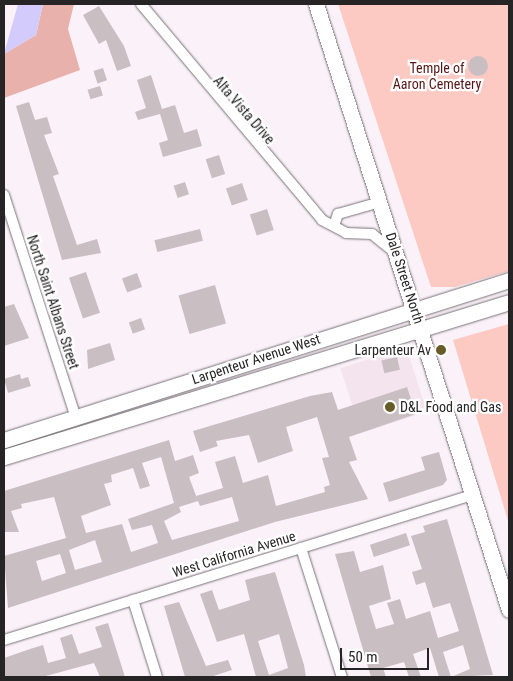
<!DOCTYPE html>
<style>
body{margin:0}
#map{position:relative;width:513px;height:681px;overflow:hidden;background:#faf2f8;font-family:"Roboto Condensed",sans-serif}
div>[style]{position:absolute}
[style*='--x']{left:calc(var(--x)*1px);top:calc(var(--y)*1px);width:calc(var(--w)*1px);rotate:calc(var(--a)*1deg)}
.built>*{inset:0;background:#f4e4ee;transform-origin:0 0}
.green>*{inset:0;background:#fcc9c3}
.forest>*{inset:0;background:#e8b1ab}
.water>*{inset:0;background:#d2cbfb}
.building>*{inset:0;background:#c9bfc2;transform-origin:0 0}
.round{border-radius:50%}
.roads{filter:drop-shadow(0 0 1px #787176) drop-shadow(0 0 1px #787176)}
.minor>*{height:10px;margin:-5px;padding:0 5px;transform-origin:5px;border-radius:5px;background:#fff}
.secondary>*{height:15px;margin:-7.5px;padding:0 7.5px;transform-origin:7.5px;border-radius:7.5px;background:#fff}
.dots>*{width:14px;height:14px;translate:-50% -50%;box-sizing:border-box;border:2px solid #fff;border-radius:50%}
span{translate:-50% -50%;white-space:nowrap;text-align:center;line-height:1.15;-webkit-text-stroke:4.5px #fff;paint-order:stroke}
.park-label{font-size:14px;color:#561515}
.street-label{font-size:14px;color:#272426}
.poi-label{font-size:14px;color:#272426}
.right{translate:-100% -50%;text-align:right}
.left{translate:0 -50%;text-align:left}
.frame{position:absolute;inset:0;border:5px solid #272426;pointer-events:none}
.scale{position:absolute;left:340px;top:648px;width:89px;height:22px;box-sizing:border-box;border:2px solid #272426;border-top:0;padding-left:6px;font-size:15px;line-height:18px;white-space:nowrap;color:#272426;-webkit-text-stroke:4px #fff;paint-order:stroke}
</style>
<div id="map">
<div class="built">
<i style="left:406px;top:347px;width:68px;height:69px;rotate:72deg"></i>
</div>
<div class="green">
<i style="clip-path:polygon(338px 4px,509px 4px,509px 271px,455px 287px,431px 287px)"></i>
<i style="clip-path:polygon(509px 324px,509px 524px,453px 340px)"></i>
</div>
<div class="forest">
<i style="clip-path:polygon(43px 4px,74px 4px,68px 29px,80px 70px,4px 98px,4px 54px,36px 35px)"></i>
</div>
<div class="water">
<i style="clip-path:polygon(18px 4px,43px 4px,36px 35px,4px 54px)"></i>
</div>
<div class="building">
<i style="clip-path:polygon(99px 6px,124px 46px,131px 66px,117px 71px,106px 40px,99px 44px,83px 15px)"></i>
<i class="round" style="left:468px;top:56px;width:20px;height:20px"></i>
<i style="left:103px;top:68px;width:13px;height:10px;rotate:72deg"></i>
<i style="clip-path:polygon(151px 75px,162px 109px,175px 105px,184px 133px,197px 129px,202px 146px,163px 157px,159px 143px,168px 140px,160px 114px,138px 120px,135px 112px,146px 108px,137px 80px)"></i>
<i style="left:100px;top:86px;width:10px;height:13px;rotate:73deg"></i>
<i style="clip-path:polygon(29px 102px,35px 120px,47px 117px,52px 133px,44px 135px,59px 174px,53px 176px,77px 245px,97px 239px,101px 253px,62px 260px,16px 106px)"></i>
<i style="left:219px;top:155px;width:20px;height:14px;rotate:72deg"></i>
<i style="left:185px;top:182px;width:13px;height:12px;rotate:72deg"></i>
<i style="left:242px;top:183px;width:18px;height:17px;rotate:71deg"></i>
<i style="left:267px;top:209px;width:22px;height:18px;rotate:72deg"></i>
<i style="left:200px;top:229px;width:12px;height:47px;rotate:76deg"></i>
<i style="left:86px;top:272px;width:43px;height:18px;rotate:71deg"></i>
<i style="left:137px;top:273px;width:15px;height:16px;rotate:70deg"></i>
<i style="left:215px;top:285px;width:40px;height:38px;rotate:74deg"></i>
<i style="clip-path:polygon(14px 304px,29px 338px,4px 346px,4px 307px)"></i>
<i style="left:141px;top:318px;width:12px;height:13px;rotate:70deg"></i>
<i style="clip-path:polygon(110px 343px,115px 360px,88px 369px,87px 350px)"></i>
<i style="left:397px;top:357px;width:13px;height:16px;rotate:77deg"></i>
<i style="clip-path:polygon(20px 374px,21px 379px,28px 377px,31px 386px,8px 393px,4px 379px)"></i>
<i style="clip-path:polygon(evenodd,407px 387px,416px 414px,349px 437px,357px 460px,349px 462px,368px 499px,275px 522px,8px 608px,4px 556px,66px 538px,54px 497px,21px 504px,22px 508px,11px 511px,19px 532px,4px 532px,4px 491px,169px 440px,175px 461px,193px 455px,199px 473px,189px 477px,198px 501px,179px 507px,181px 512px,164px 521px,172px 540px,239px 521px,232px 497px,200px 506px,196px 496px,223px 488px,215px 462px,235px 456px,243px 483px,268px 475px,276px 506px,325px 492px,324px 487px,330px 485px,322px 458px,329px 457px,317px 417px,286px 427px,293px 451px,258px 463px,249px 435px,216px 441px,218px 446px,200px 452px,193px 431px,310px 396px,332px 392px,338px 410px,407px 387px,161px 457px,174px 503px,128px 519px,132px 530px,152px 525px,158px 543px,131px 552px,122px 524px,86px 533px,81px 516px,111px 505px,104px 484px,112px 482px,111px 475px,133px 468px,140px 489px,150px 486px,142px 463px,161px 457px,407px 387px,95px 540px,102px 562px,75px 570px,69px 550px,95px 540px,407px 387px,60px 554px,66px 573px,42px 581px,36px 561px,60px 554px)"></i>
<i style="clip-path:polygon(439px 452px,447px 480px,443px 485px,389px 502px,383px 483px,425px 470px,421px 457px)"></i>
<i style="clip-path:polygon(447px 519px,493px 675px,451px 677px,470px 669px,463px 645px,443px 652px,451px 677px,439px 677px,430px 648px,413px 654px,421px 677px,409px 677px,404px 662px,383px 668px,386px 677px,371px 677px,335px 554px,354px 551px,360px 572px,383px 565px,391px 599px,369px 606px,376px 629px,394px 624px,387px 603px,400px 599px,406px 619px,430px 611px,438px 638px,459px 631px,450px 603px,433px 608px,425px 582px,416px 585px,412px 572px,422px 569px,411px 536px,425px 532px,423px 526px)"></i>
<i style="left:406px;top:533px;width:13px;height:38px;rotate:72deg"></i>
<i style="clip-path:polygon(evenodd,275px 572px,304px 665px,306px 677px,256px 677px,244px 634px,217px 642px,200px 594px,212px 590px,219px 610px,250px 600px,245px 580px,275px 572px,279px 634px,288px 668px,269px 675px,258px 641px,279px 634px)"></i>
<i style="clip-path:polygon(179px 602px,206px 666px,228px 660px,232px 670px,210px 677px,185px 677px,164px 606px)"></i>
<i style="clip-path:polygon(108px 623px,125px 677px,100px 677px,94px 663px,42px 677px,4px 677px,4px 658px,30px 649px,43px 645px,48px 663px,66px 658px,60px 638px,72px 634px,79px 654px,102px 647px,95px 627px)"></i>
</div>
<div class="roads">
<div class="minor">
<i style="--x:141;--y:4;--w:282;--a:50"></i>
<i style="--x:322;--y:220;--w:27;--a:28"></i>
<i style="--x:346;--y:233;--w:26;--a:2"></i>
<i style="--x:372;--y:234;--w:28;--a:39"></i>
<i style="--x:4;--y:195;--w:234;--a:72.1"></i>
<i style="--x:334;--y:226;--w:13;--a:-72"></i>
<i style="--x:338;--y:214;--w:44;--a:-15.9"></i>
<i style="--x:301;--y:548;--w:135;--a:72.4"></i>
<i style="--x:133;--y:600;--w:81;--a:72.7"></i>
<i style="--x:4;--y:640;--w:491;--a:-17.2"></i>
</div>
<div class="secondary">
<i style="--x:316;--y:4;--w:636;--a:72.33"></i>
<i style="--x:4;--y:440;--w:530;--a:-17.58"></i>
<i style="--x:4;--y:457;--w:528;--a:-17.06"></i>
</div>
</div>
<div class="dots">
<i style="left:441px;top:350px;background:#685b28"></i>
<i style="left:390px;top:407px;background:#685b28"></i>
</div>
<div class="park-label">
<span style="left:437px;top:76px">Temple of<br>Aaron Cemetery</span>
</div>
<div class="street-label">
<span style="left:244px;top:110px;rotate:49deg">Alta Vista Drive</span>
<span style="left:405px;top:278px;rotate:72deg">Dale Street North</span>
<span style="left:53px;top:302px;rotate:72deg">North Saint Albans Street</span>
<span style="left:256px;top:359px;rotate:-18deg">Larpenteur Avenue West</span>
<span style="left:234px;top:554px;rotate:-17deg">West California Avenue</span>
</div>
<div class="poi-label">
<span class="right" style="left:431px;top:350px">Larpenteur Av</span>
<span class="left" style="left:400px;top:407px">D&amp;L Food and Gas</span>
</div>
<div class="frame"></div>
<div class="scale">50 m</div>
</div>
